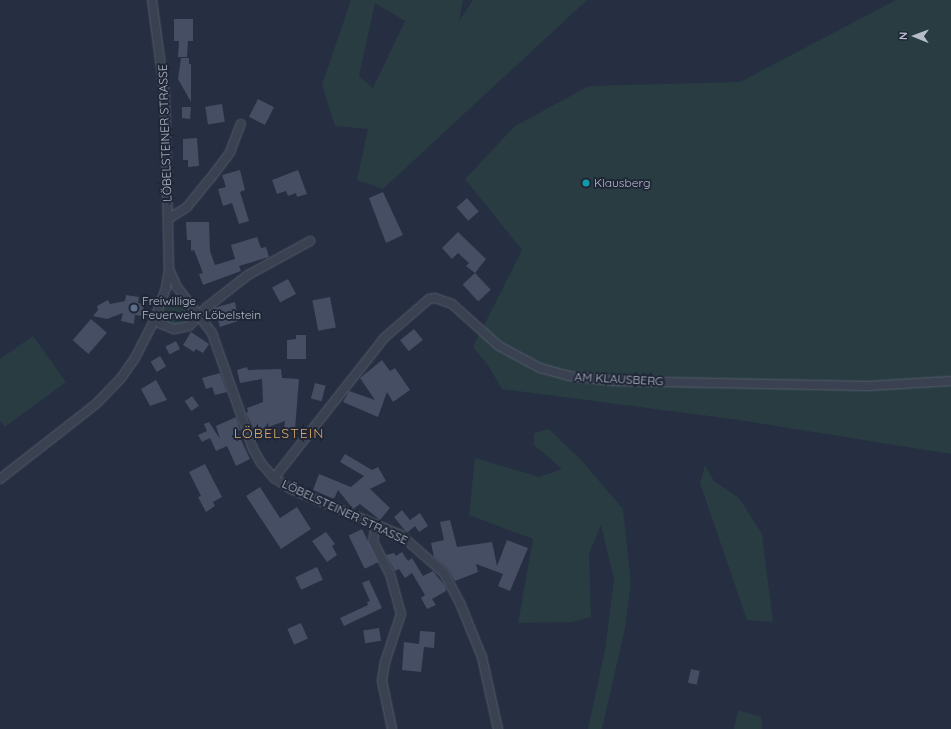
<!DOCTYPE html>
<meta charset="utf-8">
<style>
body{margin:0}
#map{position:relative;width:951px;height:729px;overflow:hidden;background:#262e41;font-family:Quicksand,sans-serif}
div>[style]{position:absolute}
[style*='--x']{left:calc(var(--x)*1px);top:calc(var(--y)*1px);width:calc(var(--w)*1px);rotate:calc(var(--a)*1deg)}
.green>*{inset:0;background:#283c42}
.round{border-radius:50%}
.building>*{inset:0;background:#454e63;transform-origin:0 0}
.roads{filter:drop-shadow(0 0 1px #555c6b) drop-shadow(0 0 1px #555c6b)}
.minor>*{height:8px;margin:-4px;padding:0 4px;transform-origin:4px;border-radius:4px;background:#3a4151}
.dots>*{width:11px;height:11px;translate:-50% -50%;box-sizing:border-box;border:2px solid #1f2636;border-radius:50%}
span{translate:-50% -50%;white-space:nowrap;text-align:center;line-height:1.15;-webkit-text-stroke:4px #1f2636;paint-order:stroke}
.street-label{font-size:12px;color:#b7bccb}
.poi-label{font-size:12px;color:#b7bccb}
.left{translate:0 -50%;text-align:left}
.quarter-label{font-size:14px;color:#d6a667;letter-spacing:1px}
.north{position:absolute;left:895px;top:16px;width:40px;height:40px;-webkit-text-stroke:3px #1f2636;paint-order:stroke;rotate:271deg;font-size:11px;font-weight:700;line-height:16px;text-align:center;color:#b7bccb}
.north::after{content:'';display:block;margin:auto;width:14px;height:18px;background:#b7bccb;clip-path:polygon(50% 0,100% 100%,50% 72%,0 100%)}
</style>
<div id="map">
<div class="green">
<i style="clip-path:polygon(evenodd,351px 0,463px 0,459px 21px,473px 0,587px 0,383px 189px,357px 180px,368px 129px,335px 126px,322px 85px,351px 0,375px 3px,405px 21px,373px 88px,359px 76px,375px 3px)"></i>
<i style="clip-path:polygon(896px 0,951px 0,951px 454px,739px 420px,502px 389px,488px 365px,473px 347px,522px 250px,465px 179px,515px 126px,589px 86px,740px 82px)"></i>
<i class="round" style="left:162px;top:301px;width:24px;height:24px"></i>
<i style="clip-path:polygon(33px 336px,66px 382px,5px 427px,0 421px,0 359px)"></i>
<i style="clip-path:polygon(549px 429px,583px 462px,623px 509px,631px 583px,625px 628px,602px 729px,588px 729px,605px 650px,614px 579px,601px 525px,589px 554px,591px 617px,572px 622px,518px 623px,533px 539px,469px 515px,475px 458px,539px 477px,562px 469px,534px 445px,534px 433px)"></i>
<i style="clip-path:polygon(705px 465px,714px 481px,739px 498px,762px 534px,773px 622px,747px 620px,700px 483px)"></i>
<i style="clip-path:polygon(738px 710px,761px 717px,762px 729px,734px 729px)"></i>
</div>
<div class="building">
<i style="clip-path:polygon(174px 19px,193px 19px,193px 41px,188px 41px,187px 57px,178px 57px,179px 41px,174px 41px)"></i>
<i style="clip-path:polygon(181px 58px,189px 58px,189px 64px,191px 64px,191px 102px,178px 79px)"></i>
<i style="left:258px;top:99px;width:18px;height:20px;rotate:27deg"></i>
<i style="left:222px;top:104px;width:18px;height:17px;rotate:81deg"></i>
<i style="clip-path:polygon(182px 107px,191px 107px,190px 119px,182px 118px)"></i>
<i style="clip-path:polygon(197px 138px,199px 166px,188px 167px,188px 160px,183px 160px,183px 139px)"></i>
<i style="clip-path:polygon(240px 170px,245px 190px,240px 192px,249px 221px,239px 224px,232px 203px,223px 206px,218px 189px,226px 187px,222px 175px)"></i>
<i style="clip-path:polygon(298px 170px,307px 194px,297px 197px,296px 193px,288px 196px,286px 191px,277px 194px,272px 180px)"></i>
<i style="clip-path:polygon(383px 192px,403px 235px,386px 243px,369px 198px)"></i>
<i style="left:467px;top:198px;width:18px;height:14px;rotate:49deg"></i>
<i style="clip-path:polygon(186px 222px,209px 222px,210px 251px,215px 265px,235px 259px,231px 245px,257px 237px,261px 248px,266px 247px,269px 257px,239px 266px,241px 271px,203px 285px,199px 274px,203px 273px,194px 250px,191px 251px,191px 240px,187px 240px)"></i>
<i style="clip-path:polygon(458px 232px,486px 259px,475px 273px,466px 266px,469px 263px,458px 253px,452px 259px,442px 248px)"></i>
<i style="left:475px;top:273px;width:23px;height:17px;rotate:47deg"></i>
<i style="left:288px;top:279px;width:17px;height:18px;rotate:62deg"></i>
<i style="clip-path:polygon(126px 295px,139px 297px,138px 303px,144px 304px,142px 316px,135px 315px,134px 324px,121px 321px,123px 313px,107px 319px,93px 316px,98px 310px,97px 306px,108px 300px,110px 304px,125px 301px)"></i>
<i style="left:330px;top:297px;width:31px;height:18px;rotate:79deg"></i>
<i style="clip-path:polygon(235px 302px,238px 321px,220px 327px,214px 308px)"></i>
<i style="left:91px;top:319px;width:21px;height:28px;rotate:41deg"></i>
<i style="left:414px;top:329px;width:14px;height:18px;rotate:51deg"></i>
<i style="clip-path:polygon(191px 332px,209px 344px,203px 353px,196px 349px,194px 352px,183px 345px)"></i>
<i style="clip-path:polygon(296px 335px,306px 335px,306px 359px,287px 359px,287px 340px,296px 339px)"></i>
<i style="left:176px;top:341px;width:9px;height:12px;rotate:63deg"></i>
<i style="left:160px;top:356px;width:12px;height:11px;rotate:59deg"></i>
<i style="clip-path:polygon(382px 360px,390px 371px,395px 368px,410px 390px,393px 402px,387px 392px,378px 417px,343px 402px,349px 391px,375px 400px,360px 378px)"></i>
<i style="clip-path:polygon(247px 367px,248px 370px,281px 369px,282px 378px,299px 379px,295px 429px,284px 429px,285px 421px,255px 432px,246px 413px,248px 412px,247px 408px,263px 402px,262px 379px,240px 383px,237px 370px)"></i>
<i style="clip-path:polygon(220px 373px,227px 392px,215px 395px,212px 387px,206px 389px,202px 378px)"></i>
<i style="clip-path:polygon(156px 380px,167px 400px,150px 406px,141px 389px)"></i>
<i style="left:315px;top:383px;width:11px;height:16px;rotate:15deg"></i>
<i style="left:192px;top:396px;width:12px;height:9px;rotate:55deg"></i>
<i style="clip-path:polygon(236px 417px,240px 430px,237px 431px,250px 459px,236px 466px,227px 446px,216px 451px,210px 438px,202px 442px,198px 435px,207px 431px,204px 424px,209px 422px,220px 439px,216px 426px)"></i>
<i style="clip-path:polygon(345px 454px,372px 470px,378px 467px,386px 481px,370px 489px,390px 508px,380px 520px,360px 504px,353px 509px,338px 490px,334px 499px,313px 490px,319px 474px,351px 487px,364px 476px,340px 462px)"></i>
<i style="clip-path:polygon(205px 464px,222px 497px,213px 502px,215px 506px,206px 512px,198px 497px,201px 496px,189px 472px)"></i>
<i style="clip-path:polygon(260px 487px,280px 518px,297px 507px,311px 529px,281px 549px,246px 496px)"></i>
<i style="clip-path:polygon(402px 510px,410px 520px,420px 513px,428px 526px,419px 532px,415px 526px,407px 533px,394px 517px)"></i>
<i style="clip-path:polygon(450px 520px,457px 547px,492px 542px,497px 566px,507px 540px,528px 548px,510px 591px,498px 586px,503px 574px,476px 564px,478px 572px,455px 581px,448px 569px,434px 557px,431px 543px,444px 540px,440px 522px)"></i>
<i style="left:362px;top:529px;width:37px;height:15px;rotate:64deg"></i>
<i style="clip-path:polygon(326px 532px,335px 544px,332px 546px,337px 555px,327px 562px,312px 541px)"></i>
<i style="clip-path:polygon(402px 552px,408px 561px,412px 558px,423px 576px,433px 571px,445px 586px,446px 591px,432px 599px,436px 605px,427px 609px,421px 598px,425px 595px,412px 573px,405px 578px,399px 569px,395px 571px,386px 555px,394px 553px,396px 556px)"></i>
<i style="left:317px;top:567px;width:14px;height:24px;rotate:65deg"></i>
<i style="clip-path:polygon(369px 580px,382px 608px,344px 626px,340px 618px,368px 605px,367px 602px,370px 601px,362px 583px)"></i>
<i style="left:301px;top:623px;width:17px;height:15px;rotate:66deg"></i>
<i style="left:379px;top:628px;width:13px;height:16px;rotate:81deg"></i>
<i style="clip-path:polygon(420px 631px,435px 632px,434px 648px,424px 647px,421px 672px,402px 670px,404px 642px,419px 644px)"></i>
<i style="left:691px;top:669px;width:9px;height:14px;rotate:13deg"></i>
</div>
<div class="roads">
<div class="minor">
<i style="--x:152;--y:0;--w:97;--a:82.3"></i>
<i style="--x:165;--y:96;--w:173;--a:88.7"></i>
<i style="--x:169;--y:269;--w:20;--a:66"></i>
<i style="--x:177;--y:287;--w:58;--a:52.7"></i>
<i style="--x:212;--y:333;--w:123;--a:70.5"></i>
<i style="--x:253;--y:449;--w:16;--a:60"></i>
<i style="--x:261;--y:463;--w:20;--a:49"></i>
<i style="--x:274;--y:478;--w:20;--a:33"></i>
<i style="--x:291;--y:489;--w:119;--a:22.7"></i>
<i style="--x:401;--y:535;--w:57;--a:41.5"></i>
<i style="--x:444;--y:573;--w:34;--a:62"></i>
<i style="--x:460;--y:603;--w:58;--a:67.8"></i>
<i style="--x:482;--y:657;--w:74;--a:77.5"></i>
<i style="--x:168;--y:219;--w:22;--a:-32"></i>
<i style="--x:187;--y:207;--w:36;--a:-51"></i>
<i style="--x:210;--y:179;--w:34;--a:-53"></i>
<i style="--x:230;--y:152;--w:30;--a:-69"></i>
<i style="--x:154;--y:321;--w:22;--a:22"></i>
<i style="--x:174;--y:329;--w:15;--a:-11"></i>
<i style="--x:189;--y:326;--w:26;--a:-47"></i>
<i style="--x:207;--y:307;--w:52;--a:-38"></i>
<i style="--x:248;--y:275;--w:71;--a:-28.7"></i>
<i style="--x:274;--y:478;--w:178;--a:-51.8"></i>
<i style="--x:384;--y:338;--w:60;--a:-40.9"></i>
<i style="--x:429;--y:299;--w:6;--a:-9"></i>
<i style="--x:435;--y:298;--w:18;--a:19"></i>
<i style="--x:452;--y:304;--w:63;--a:41.8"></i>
<i style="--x:499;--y:346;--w:47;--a:28.2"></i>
<i style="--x:540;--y:368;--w:30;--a:15"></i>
<i style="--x:569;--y:376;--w:44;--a:6.5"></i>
<i style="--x:613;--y:381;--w:255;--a:1.1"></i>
<i style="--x:868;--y:386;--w:83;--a:-3.4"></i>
<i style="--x:0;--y:479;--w:122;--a:-38"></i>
<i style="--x:96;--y:404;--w:36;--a:-46"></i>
<i style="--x:121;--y:378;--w:24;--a:-55"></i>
<i style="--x:135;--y:358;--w:42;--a:-62.8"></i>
<i style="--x:154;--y:321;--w:35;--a:-70"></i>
<i style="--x:166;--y:288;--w:19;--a:-81"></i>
<i style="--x:376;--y:524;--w:17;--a:100"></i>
<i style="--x:373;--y:541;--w:37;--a:63"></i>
<i style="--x:390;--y:574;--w:41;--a:74.6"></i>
<i style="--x:401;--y:614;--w:51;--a:108.4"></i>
<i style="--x:385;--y:662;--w:19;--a:99"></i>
<i style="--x:382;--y:681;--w:49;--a:78.2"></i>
</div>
</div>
<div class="dots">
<i style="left:586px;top:183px;background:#0f9aa8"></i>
<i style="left:134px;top:308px;background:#5c6f8a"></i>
</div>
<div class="street-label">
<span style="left:165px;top:133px;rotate:-92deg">LÖBELSTEINER STRASSE</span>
<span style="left:619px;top:379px;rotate:3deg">AM KLAUSBERG</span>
<span style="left:345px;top:512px;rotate:25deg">LÖBELSTEINER STRASSE</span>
</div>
<div class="poi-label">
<span class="left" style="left:594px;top:183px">Klausberg</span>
<span class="left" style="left:142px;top:308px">Freiwillige<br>Feuerwehr Löbelstein</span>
</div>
<div class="quarter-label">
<span style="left:279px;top:433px">LÖBELSTEIN</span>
</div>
<div class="north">N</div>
</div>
